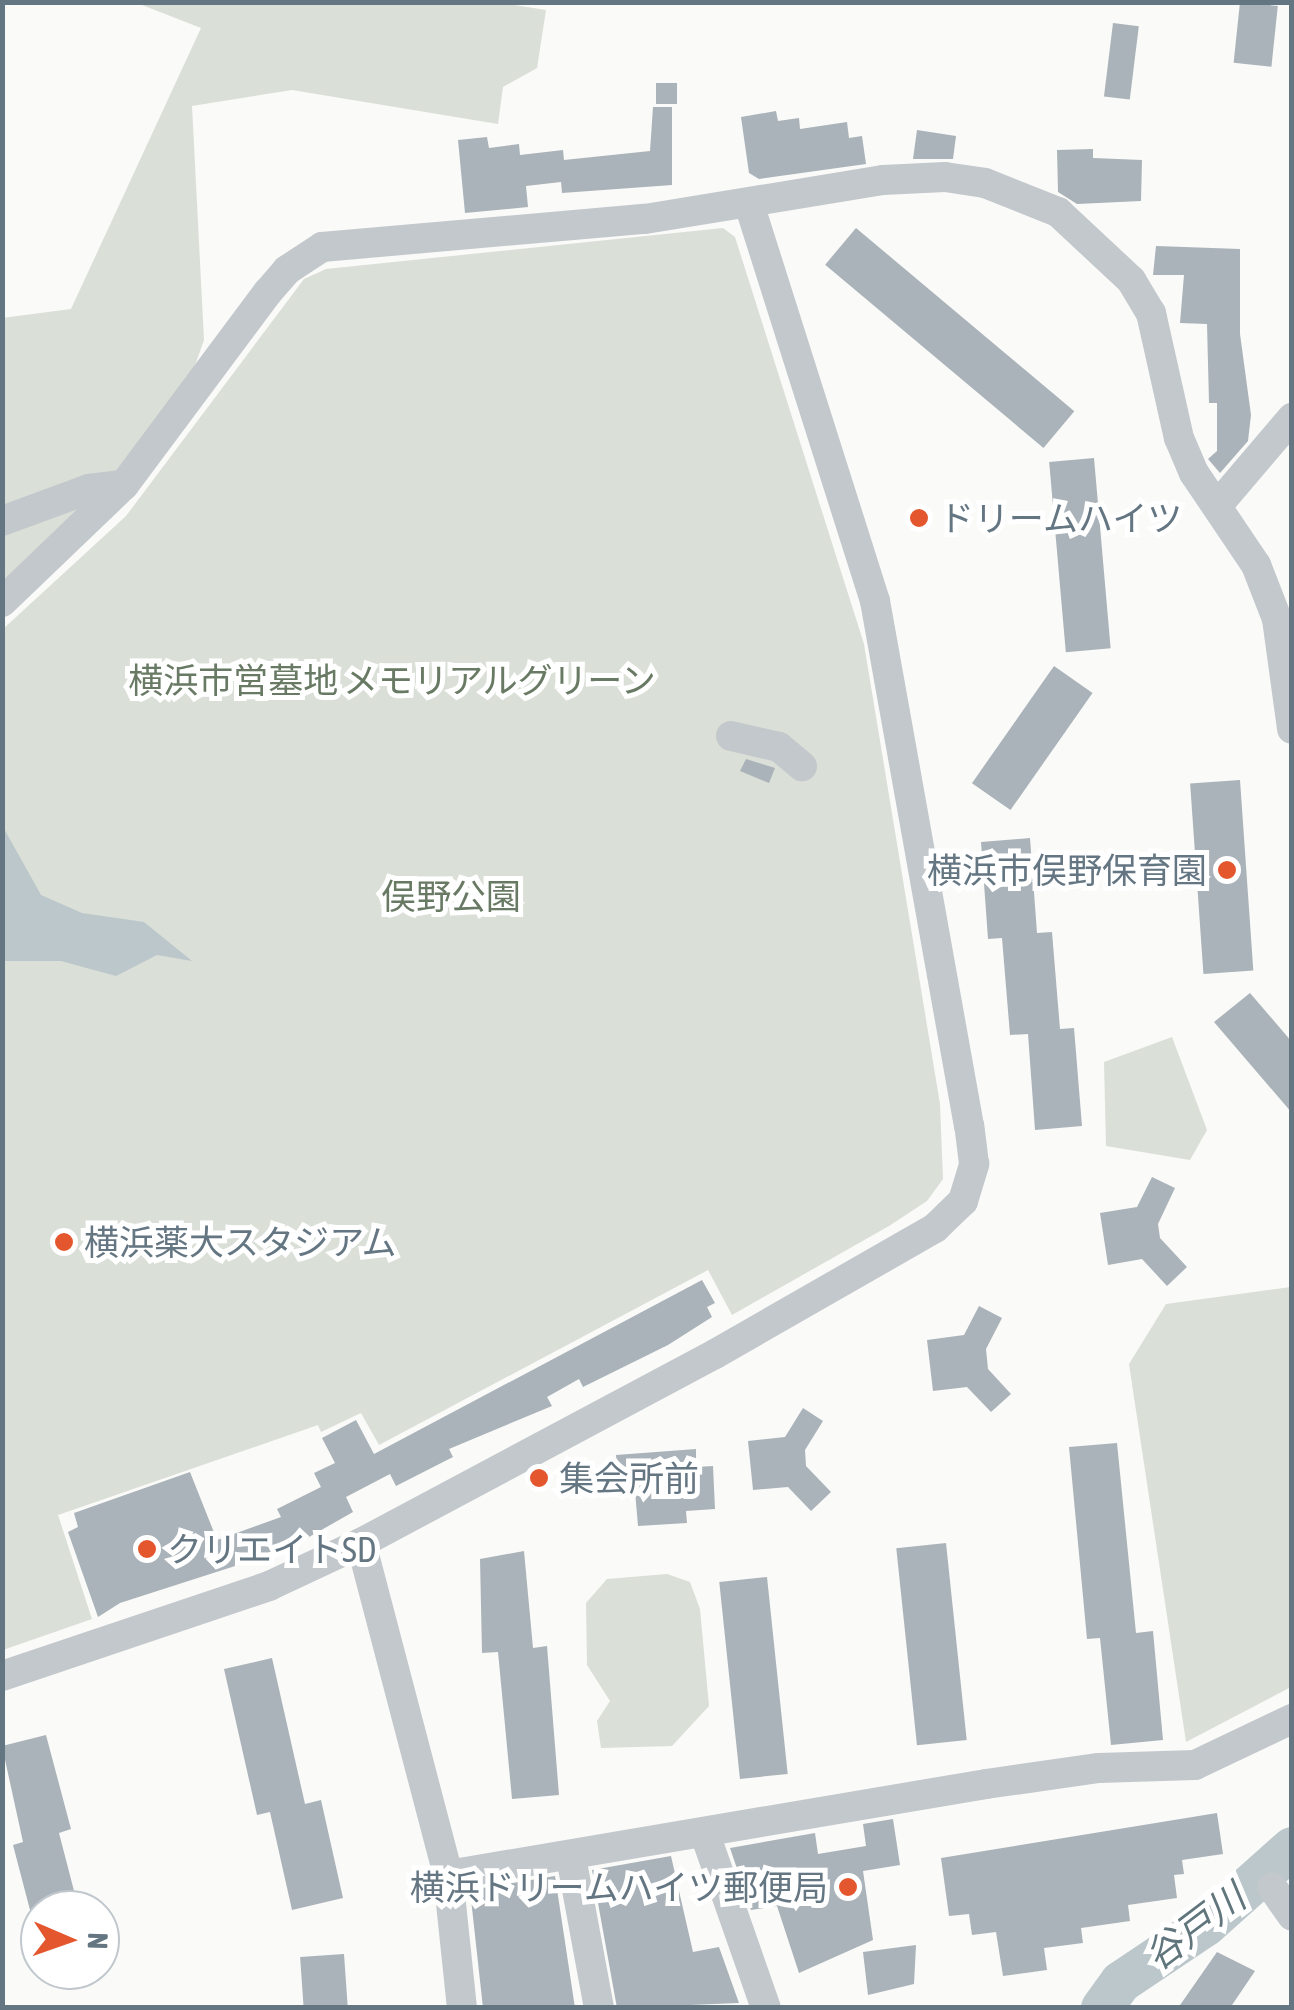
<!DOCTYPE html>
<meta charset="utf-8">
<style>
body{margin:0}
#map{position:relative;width:1294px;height:2010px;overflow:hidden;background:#fafaf8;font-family:"Asap Condensed","Noto Sans JP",sans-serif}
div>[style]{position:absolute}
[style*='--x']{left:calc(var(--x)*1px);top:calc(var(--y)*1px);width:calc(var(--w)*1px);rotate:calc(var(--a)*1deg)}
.green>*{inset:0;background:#dadfd7}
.water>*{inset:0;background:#bbc7cb}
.river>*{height:42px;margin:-21px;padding:0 21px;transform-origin:21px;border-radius:21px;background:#bbc7cb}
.building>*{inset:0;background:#aab3b9;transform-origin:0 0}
.minor>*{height:30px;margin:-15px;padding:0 15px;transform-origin:15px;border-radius:15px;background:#c3c8cc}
.dots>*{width:28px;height:28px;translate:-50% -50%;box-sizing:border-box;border:5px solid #fff;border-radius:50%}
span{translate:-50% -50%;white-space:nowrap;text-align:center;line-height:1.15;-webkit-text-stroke:10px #fff;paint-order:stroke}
.poi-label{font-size:35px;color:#657683}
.left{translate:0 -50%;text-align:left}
.right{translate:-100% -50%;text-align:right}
.park-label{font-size:35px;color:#687a64}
.water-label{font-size:38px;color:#60757c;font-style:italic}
.frame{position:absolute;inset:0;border:5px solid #657683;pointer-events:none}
.north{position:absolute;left:20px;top:1890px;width:100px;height:100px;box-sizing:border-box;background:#fff;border:2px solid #c1c8cd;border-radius:50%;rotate:92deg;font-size:28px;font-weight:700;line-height:40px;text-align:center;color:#657683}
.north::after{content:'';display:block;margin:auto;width:35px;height:45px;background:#e4572e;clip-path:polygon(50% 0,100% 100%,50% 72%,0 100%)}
</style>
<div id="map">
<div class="green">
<i style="clip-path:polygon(495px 2px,546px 10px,537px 68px,503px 87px,498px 124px,292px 90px,192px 106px,204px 340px,181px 405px,3px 587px,2px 318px,71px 309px,201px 28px,137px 3px)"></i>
<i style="clip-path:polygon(723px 228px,735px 237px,864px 644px,940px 1104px,943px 1179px,927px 1201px,889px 1226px,732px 1315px,708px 1270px,379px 1445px,361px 1413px,321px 1432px,318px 1425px,58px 1515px,92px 1619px,3px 1650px,3px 629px,126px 516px,304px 279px,326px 269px)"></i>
<i style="clip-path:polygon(1172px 1037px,1207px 1130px,1190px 1160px,1106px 1146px,1104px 1062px)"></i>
<i style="clip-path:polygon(1291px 1287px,1291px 1687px,1186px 1742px,1129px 1364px,1166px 1304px)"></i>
<i style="clip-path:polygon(667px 1574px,690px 1582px,700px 1609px,709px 1706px,672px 1746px,601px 1748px,597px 1721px,610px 1701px,587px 1665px,586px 1603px,607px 1579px)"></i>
</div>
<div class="water">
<i style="clip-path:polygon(2px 825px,41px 895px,82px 913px,144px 922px,192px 961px,157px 955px,116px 976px,61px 961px,3px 961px)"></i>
</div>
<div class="river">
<i style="--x:1102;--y:2008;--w:32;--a:-54"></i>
<i style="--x:1121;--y:1982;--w:102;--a:-33.8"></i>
<i style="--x:1206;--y:1925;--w:115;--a:-41.8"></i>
</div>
<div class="building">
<i style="left:1240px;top:2px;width:38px;height:61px;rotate:6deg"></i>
<i style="left:1113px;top:23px;width:26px;height:74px;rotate:7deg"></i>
<i style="left:677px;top:83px;width:21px;height:21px;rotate:90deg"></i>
<i style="clip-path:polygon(653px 107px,672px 107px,672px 185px,562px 193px,561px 182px,526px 186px,528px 207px,465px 213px,458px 140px,487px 137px,489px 148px,519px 144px,520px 155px,563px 150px,564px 160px,650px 151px)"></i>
<i style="clip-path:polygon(776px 111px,778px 121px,799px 118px,800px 129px,847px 122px,849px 138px,862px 136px,866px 164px,759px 179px,749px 173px,741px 117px)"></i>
<i style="clip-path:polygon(917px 130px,956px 136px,953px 159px,913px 159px)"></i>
<i style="clip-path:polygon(1093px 149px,1093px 158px,1142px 160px,1141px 201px,1077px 204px,1058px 192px,1057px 150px)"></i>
<i style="left:856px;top:228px;width:285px;height:48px;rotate:40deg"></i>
<i style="clip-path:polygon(1156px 246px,1240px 249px,1240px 334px,1251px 415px,1248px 441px,1220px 473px,1208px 459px,1217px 451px,1217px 403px,1209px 403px,1207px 324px,1180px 323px,1184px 275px,1153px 275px)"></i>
<i style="left:1094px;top:458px;width:191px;height:45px;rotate:85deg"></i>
<i style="left:1054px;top:666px;width:47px;height:143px;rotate:35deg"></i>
<i style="clip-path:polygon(746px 759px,775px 768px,769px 783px,740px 771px)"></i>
<i style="left:1240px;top:780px;width:191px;height:50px;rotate:86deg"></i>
<i style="clip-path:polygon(1030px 838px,1037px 933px,1052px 932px,1060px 1029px,1074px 1028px,1082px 1126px,1035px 1130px,1028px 1034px,1010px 1035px,1002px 938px,988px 939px,981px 842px)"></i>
<i style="clip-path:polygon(1250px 993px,1292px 1042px,1292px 1113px,1214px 1022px)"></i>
<i style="clip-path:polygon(1152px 1177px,1175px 1188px,1158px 1224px,1160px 1238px,1187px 1267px,1167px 1286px,1142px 1259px,1108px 1265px,1100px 1213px,1137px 1207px)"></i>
<i style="clip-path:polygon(702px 1280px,715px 1303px,707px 1307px,712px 1317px,668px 1345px,583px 1387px,579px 1379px,547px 1397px,552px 1406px,449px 1449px,453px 1457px,396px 1486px,390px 1474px,346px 1497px,353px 1512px,288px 1549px,120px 1603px,98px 1617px,68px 1532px,78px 1527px,74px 1513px,190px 1472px,217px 1540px,281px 1517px,277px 1509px,321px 1487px,314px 1473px,335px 1463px,322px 1438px,356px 1420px,374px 1454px)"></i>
<i style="clip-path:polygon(979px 1306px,1002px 1318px,986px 1349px,988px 1369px,1011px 1394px,991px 1412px,967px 1387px,933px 1391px,927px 1340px,964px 1335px)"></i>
<i style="clip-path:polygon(803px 1408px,823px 1421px,805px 1450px,806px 1466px,831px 1492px,811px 1511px,788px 1487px,753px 1490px,748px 1441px,785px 1437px)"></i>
<i style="clip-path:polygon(1117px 1443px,1136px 1633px,1153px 1631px,1163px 1740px,1111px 1745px,1100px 1638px,1087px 1639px,1069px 1447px)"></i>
<i style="clip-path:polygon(696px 1449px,696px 1467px,713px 1466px,715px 1509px,686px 1511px,687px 1523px,638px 1526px,635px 1491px,619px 1492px,616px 1455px)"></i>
<i style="left:946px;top:1543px;width:198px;height:50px;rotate:84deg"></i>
<i style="clip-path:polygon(524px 1551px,533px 1648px,547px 1646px,559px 1795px,512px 1799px,498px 1652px,482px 1653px,480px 1559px)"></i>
<i style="left:767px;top:1577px;width:198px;height:48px;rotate:84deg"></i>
<i style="clip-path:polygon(272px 1658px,305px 1804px,321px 1800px,343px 1898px,292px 1910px,270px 1812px,257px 1815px,224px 1669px)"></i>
<i style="clip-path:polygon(46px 1735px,71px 1829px,59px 1833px,79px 1910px,30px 1910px,13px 1845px,23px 1842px,2px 1746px)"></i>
<i style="clip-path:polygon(1217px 1813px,1223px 1854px,1182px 1860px,1184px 1874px,1174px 1875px,1177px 1898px,1128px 1905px,1130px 1921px,1081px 1928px,1083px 1943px,1044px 1948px,1047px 1970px,1003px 1976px,996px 1932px,972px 1935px,969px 1914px,949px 1916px,941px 1858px)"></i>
<i style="clip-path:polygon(893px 1819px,900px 1865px,863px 1871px,873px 1940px,799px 1973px,777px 1906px,751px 1910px,730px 1848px,815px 1833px,818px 1854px,866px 1846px,863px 1824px)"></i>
<i style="clip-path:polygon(671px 1856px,693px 1952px,719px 1947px,739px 2003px,617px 2008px,592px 1870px)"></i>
<i style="clip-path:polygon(555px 1876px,575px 2008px,483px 2008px,470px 1890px)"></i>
<i style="clip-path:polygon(916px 1945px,914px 1984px,868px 1995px,863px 1952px)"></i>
<i style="clip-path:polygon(1217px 1952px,1255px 1971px,1230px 2008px,1178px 2008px)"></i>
<i style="left:344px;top:1954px;width:54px;height:44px;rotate:86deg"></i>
</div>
<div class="minor">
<i style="--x:1217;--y:506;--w:116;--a:-49.6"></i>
<i style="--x:2;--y:521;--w:93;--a:-20.2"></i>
<i style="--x:89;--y:489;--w:35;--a:-7"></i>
<i style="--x:2;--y:602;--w:169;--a:-43.8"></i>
<i style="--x:124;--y:485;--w:241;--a:-53.3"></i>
<i style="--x:268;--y:292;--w:29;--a:-49"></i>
<i style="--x:287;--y:270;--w:42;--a:-33.3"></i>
<i style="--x:322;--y:247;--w:324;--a:-5"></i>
<i style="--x:645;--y:219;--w:241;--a:-9.3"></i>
<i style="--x:883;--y:180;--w:62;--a:-2.8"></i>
<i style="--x:945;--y:177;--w:40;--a:8.5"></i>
<i style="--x:985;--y:183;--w:79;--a:21.7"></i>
<i style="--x:1058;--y:212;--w:100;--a:43"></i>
<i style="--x:1131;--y:280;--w:39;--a:59"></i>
<i style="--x:1151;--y:313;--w:128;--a:77.4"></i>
<i style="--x:1179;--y:438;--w:38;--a:67"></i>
<i style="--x:1194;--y:473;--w:111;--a:56"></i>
<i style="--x:1256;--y:565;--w:58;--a:68.7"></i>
<i style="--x:1277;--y:619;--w:111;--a:82.2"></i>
<i style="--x:731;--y:736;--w:49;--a:12.9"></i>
<i style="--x:779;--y:747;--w:30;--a:40"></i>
<i style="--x:361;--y:1543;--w:343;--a:75.3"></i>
<i style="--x:448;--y:1875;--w:134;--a:84"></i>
<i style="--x:2;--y:1676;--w:282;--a:-18.6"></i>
<i style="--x:269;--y:1586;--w:102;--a:-25.1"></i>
<i style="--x:361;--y:1543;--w:401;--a:-28.1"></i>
<i style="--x:715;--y:1354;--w:254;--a:-29.8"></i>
<i style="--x:935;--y:1228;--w:39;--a:-44"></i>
<i style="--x:963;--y:1201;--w:39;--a:-73"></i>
<i style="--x:974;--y:1164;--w:38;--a:-97"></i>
<i style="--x:969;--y:1126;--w:533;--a:-100.15"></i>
<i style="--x:875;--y:601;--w:414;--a:-107.6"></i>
<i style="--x:705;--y:1834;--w:184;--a:70.7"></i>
<i style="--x:571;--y:1857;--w:154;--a:79.5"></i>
<i style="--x:448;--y:1875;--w:546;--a:-9.6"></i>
<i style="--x:986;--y:1784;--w:114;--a:-8.1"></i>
<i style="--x:1099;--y:1768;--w:96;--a:-1.8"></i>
<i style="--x:1195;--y:1765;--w:107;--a:-25.4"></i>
<i style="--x:1272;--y:1887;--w:35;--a:55"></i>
</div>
<div class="dots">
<i style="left:919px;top:518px;background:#e4572e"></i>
<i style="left:1227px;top:870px;background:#e4572e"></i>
<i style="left:64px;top:1242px;background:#e4572e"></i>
<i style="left:539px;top:1478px;background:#e4572e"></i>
<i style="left:147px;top:1549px;background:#e4572e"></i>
<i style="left:848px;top:1887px;background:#e4572e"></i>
</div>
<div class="poi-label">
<span class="left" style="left:939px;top:518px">ドリームハイツ</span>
<span class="right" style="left:1207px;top:870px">横浜市俣野保育園</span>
<span class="left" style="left:84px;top:1242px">横浜薬大スタジアム</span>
<span class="left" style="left:559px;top:1478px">集会所前</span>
<span class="left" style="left:167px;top:1549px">クリエイトSD</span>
<span class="right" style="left:828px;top:1887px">横浜ドリームハイツ郵便局</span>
</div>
<div class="park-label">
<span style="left:392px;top:680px">横浜市営墓地 メモリアルグリーン</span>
<span style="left:451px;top:896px">俣野公園</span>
</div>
<div class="water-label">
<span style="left:1195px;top:1927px;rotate:-37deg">谷戸川</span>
</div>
<div class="frame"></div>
<div class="north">N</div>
</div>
